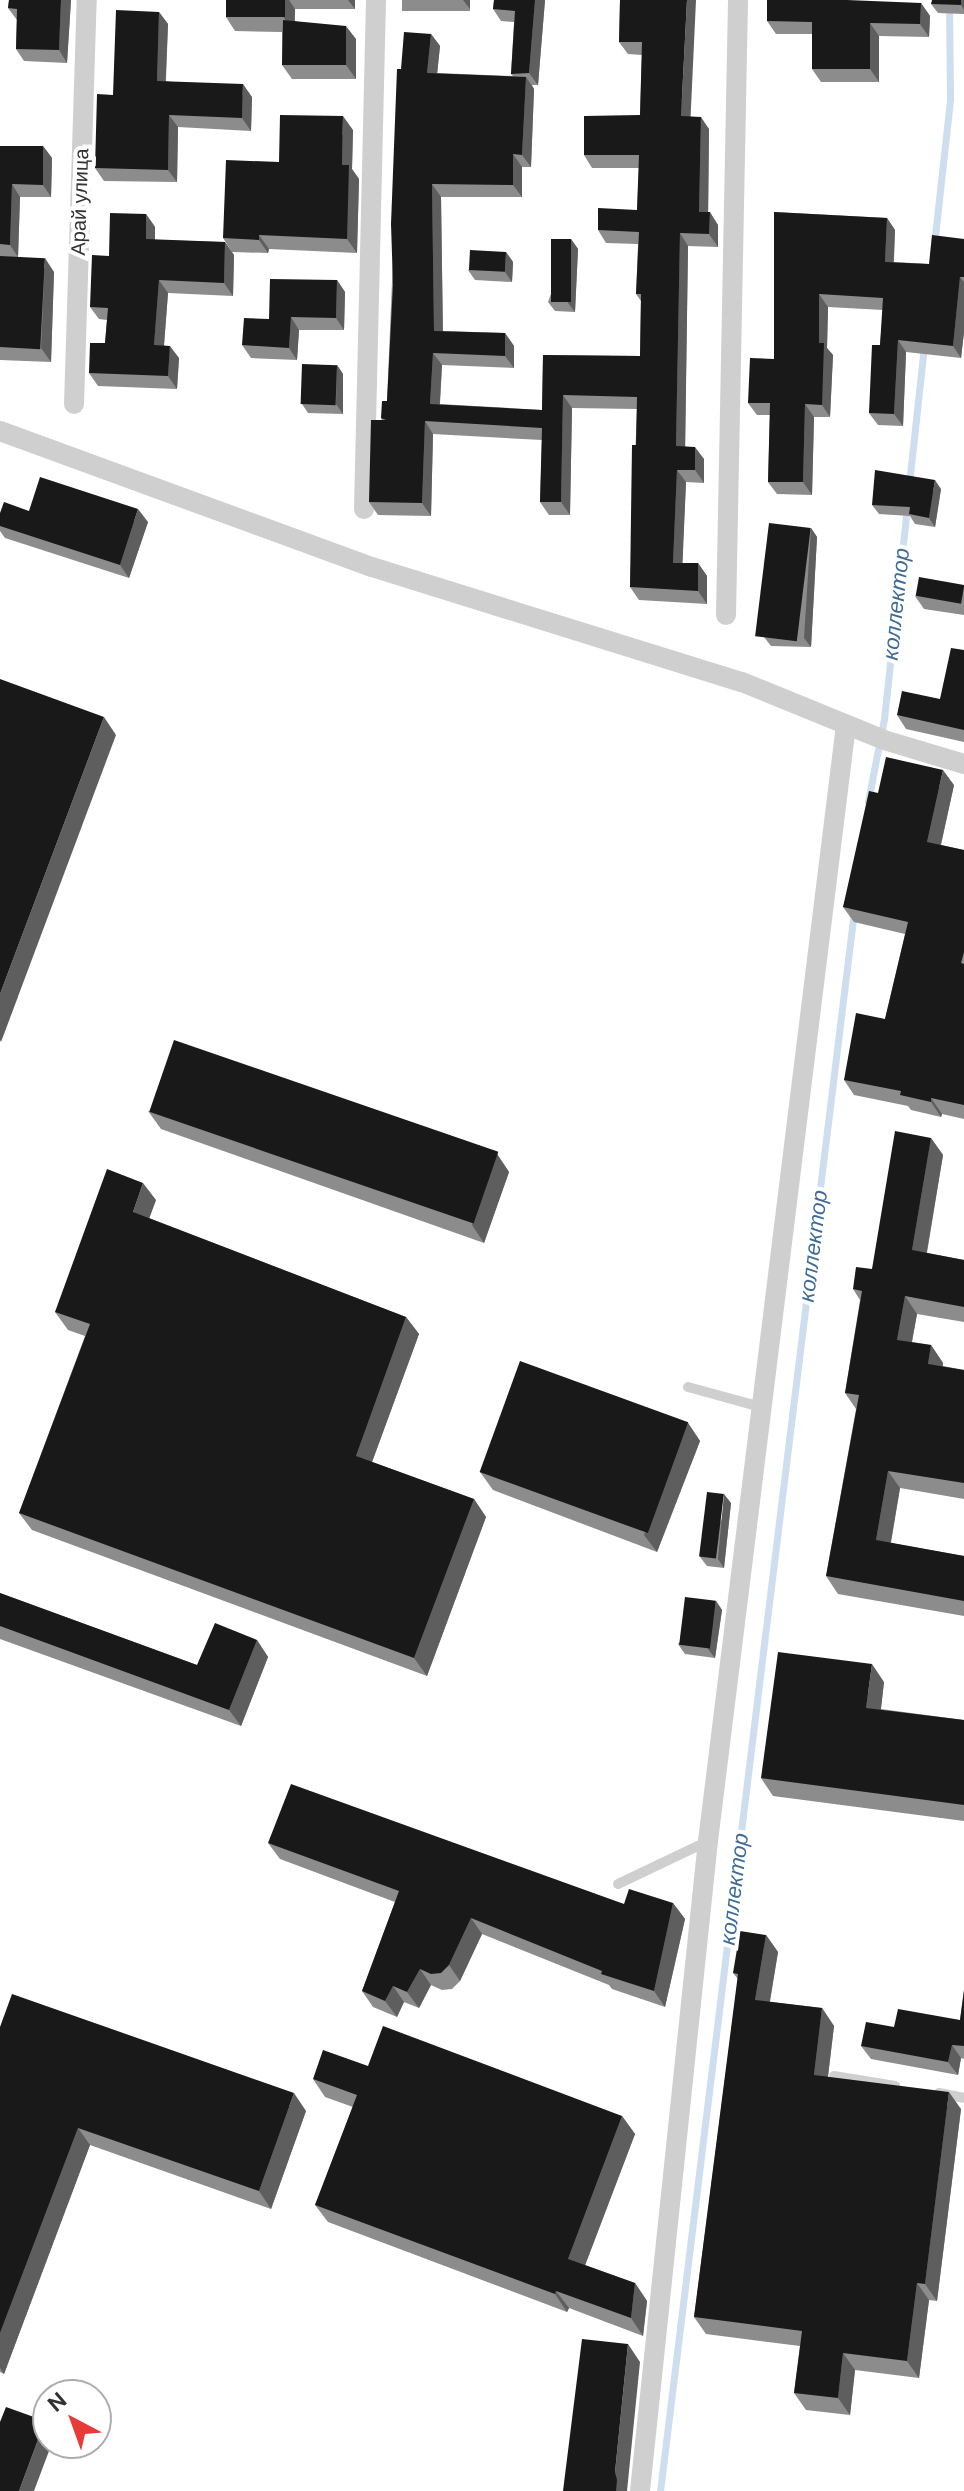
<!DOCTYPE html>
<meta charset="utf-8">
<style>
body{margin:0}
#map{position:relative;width:964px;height:2491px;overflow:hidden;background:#fff;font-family:"DM Sans",sans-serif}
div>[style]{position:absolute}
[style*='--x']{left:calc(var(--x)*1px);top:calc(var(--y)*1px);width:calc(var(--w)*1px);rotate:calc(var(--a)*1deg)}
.stream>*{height:7px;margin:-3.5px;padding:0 3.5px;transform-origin:3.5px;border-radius:3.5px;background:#cedeee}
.lane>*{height:10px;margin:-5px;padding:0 5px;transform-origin:5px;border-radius:5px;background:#cfcfcf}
.street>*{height:20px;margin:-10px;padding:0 10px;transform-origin:10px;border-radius:10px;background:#cfcfcf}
.wall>*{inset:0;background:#8c8c8c;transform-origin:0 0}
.shaded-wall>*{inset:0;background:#5e5e5e}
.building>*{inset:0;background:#191919;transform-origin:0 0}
span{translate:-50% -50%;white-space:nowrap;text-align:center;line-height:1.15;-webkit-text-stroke:8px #fff;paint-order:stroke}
.street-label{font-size:20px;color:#323232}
.water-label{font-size:22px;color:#3e6c97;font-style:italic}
.north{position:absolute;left:32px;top:2379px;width:80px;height:80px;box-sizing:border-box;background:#fff;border:2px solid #adadad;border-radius:50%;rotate:319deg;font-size:22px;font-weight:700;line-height:32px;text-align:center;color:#323232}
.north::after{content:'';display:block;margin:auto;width:28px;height:36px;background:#e73b37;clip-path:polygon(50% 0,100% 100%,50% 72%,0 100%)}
</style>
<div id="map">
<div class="stream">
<i style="--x:934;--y:245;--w:147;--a:-83.7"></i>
<i style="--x:950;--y:99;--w:99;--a:-90.6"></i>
<i style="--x:909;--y:484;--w:140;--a:-83.8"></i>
<i style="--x:868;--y:801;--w:84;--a:-79"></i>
<i style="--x:884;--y:719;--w:212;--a:-83.8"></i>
<i style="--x:660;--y:2491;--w:1591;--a:-83"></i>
</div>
<div class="lane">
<i style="--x:688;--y:1387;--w:76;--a:15.3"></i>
<i style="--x:618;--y:1884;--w:100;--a:-25.5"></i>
<i style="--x:834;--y:2076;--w:62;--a:9.3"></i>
<i style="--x:939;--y:2093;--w:25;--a:11"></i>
</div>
<div class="street">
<i style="--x:74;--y:404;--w:404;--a:-88.2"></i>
<i style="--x:0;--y:431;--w:396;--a:20.1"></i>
<i style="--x:372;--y:567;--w:387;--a:17.3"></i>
<i style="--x:742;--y:682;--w:153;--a:22.2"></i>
<i style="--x:884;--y:740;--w:84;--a:16.7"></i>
<i style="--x:364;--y:509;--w:509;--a:-88.65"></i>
<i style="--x:726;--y:615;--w:615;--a:-88.88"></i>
<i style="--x:640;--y:2491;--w:654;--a:-84.03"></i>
<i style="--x:708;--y:1841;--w:1124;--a:-82.95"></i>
</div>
<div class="wall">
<i style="clip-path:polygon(9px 0,71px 0,67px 63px,24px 61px,16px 49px,17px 20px,8px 8px)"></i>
<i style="clip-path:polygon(226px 0,355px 0,355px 9px,295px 9px,295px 21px,356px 39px,356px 79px,292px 79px,282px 65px,282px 32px,235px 31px,226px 17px)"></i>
<i style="left:402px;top:0;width:68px;height:11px"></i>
<i style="clip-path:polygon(494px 0,545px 0,538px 85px,532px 85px,534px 89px,531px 167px,522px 167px,522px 197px,441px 197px,443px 331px,505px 333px,514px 346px,514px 368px,442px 365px,440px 404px,542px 410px,543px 355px,640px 356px,641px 301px,636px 294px,638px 244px,606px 243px,598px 230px,637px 210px,639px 168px,592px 168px,584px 155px,640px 115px,642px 55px,628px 54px,619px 42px,620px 0,691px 117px,709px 129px,708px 212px,718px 225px,718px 247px,688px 246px,685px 446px,704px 459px,704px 483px,686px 482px,682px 563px,698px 563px,707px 576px,707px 604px,639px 600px,630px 587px,637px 409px,572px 408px,570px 515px,549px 515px,540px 502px,542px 440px,433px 434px,431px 516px,378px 515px,369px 502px,382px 420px,381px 418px,387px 401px,401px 69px,431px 34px,440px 46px,437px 73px,513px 76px,511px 74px,514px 22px,501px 21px,493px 9px)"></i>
<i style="clip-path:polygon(964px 0,964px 14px,938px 13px,931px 4px)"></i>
<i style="clip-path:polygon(921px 3px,930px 16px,929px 37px,879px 36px,879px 82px,821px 82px,812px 69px,812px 34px,776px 34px,767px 21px)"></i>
<i style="clip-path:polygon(159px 12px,168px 24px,166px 81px,252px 97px,251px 131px,178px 127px,177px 182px,104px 181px,95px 168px,113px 95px)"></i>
<i style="clip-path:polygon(353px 130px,352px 169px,359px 179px,357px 253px,269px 249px,268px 253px,232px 252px,223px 238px,279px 162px)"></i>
<i style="clip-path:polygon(0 146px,43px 146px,52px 158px,51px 197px,20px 197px,18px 257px,54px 272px,51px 362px,0 360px)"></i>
<i style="clip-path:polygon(774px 212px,887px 218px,895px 230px,894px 262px,929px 264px,964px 239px,964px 332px,961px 358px,906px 352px,903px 426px,878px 425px,869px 413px,880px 345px,883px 310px,828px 307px,827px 348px,833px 355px,830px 417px,814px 417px,812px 495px,777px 494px,768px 482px,770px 415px,757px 415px,748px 403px,774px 359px)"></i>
<i style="clip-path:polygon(146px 214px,155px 227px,155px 240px,225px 242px,234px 255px,233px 296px,168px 293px,164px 345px,179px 358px,177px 389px,98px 386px,89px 373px,105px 343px,107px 320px,99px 319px,90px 307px,109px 256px)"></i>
<i style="clip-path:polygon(571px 239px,578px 249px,575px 312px,555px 311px,548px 302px)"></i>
<i style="clip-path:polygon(506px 252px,513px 262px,512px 282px,475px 280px,468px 270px)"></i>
<i style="clip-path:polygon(337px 280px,345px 292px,344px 330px,299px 330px,297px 360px,251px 358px,242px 345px,269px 319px)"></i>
<i style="clip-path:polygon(337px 365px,343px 374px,343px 414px,308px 413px,302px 404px)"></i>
<i style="clip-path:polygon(941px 489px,935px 527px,915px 524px,910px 516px,879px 514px,872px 505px)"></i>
<i style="clip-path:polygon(29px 511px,148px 522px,129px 578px,5px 538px,0 531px,0 513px)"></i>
<i style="clip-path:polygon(811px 528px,817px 537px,811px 647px,771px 646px,764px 637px)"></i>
<i style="clip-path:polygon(964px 585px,964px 615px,924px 609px,915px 596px)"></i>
<i style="clip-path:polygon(964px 650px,964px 742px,906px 729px,897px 715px,940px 699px)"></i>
<i style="clip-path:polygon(954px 785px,941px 845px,964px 850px,964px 1119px,942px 1114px,941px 1117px,911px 1110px,908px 1106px,854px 1095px,844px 1080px,885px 1019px,905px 934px,854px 922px,843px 907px,878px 793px)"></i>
<i style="clip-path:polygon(148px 1111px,497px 1154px,509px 1172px,484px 1243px,161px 1129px)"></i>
<i style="clip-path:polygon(931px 1138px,943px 1155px,927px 1253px,964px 1260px,964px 1322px,917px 1314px,912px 1342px,931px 1345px,943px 1363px,943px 1366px,964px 1370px,964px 1499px,900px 1488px,891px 1543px,964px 1556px,964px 1616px,838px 1594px,826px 1576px,856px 1409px,845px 1393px,860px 1300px,853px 1289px,872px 1269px)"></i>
<i style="clip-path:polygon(156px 1200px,149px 1218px,406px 1317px,419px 1334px,372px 1462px,474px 1499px,486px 1517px,427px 1676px,32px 1530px,19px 1513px,85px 1336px,68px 1330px,55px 1312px)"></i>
<i style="clip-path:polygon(688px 1423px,700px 1441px,657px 1552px,493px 1490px,480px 1472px)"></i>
<i style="clip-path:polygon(731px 1503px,724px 1568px,707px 1566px,700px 1557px)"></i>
<i style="clip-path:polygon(0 1593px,197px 1665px,257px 1640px,268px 1657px,241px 1726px,0 1639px)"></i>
<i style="clip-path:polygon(716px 1601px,722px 1610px,715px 1658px,685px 1654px,678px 1644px)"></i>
<i style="clip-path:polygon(884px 1682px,881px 1709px,964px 1720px,964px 1821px,773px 1796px,761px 1778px)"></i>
<i style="clip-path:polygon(268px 1843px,624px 1904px,673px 1903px,685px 1919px,665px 2007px,612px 1989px,609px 1985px,482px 1934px,460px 1981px,452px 1989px,442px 1990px,431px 1985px,419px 2008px,404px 2002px,397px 2017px,373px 2007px,362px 1991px,395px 1902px,280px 1859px)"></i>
<i style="clip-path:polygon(766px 1935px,778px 1952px,770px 2002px,822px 2008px,834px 2026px,828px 2077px,961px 2109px,937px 2301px,929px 2300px,919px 2378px,855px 2370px,850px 2415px,806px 2410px,794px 2393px,800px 2346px,706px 2334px,694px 2317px,738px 1979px,733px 1973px)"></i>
<i style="clip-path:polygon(964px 1990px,964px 2059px,961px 2058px,958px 2075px,871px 2059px,861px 2046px,894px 2027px,960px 2020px)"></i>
<i style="clip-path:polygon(0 2027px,306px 2111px,271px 2209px,90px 2145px,4px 2374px,0 2372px)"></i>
<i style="clip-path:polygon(368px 2066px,622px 2116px,635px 2134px,585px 2265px,635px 2283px,647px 2301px,643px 2336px,569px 2308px,567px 2312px,328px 2222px,315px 2205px,353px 2107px,325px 2097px,313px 2079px)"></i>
</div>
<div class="shaded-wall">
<i style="clip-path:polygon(61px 0,71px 0,67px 63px,59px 50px)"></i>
<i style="clip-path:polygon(285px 0,289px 0,295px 9px,294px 32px,284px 18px)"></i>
<i style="clip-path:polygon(348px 0,355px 0,355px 9px)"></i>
<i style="clip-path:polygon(463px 0,470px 0,470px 9px)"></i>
<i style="clip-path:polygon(535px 0,545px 0,538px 85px,529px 73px)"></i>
<i style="clip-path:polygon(687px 0,696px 0,690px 129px,681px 116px)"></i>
<i style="clip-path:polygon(961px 0,964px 0,964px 10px,961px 5px)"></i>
<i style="clip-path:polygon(921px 3px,930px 16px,929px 37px,920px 24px)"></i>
<i style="clip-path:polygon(159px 12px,168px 24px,165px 93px,157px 81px)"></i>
<i style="clip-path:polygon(870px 23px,879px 36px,879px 82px,870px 69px)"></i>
<i style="clip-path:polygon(346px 26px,356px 39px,356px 79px,346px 65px)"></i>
<i style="clip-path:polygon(431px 34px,440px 46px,436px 85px,427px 73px)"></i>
<i style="clip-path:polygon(526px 77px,534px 89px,531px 167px,522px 155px)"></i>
<i style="clip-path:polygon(243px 84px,252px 97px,251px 131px,242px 118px)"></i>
<i style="clip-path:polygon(169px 115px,178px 127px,177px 182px,168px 170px)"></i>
<i style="clip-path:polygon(343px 116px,353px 130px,352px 169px,359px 179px,357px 253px,347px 239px,342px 165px)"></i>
<i style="clip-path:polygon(701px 117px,709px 129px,708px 224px,699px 212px)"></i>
<i style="clip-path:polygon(43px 146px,52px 158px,51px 197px,43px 185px)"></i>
<i style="clip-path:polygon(513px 154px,522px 167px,522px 197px,513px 185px)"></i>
<i style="clip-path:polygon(12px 184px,20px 197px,18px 257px,10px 245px)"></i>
<i style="clip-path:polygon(432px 184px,441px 197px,443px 343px,434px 331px)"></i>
<i style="clip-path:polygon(710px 212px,718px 225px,718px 247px,709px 234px)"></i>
<i style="clip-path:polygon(146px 214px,155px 227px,155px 252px,146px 239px)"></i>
<i style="clip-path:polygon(887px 218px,895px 230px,893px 274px,885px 262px)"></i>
<i style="clip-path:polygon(680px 233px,688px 246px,685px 459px,676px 446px)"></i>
<i style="clip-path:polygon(259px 235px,269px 249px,268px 253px,259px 240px)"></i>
<i style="clip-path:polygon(571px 239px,578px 249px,575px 312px,568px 303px)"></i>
<i style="clip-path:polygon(225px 242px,234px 255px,233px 296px,224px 283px)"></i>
<i style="clip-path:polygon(506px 252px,513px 262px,512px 282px,505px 272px)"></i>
<i style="clip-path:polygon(45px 258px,54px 272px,51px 362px,41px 348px)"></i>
<i style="clip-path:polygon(960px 277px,964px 282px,964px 332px,961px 358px,953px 346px)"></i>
<i style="clip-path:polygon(159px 280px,168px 293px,163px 358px,154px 345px)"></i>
<i style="clip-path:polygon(337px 280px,345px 292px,344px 330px,336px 318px)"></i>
<i style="clip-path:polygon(819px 294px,828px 307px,827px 348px,833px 355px,830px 417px,822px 405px,819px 343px)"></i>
<i style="clip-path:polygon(291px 317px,299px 330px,297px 360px,289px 348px)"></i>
<i style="clip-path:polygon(505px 333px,514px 346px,514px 368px,505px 356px)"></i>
<i style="clip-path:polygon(898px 340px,906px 352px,903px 426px,894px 414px)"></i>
<i style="clip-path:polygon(170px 346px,179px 358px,177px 389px,168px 376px)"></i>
<i style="clip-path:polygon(433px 353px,442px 365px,439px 416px,430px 404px)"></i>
<i style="clip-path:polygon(337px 365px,343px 374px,343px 414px,336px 404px)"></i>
<i style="clip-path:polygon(563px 395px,572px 408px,570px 515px,561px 502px)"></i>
<i style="clip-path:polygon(805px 404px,814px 417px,812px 495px,803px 482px)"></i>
<i style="clip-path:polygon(425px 421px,433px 434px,431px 516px,422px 503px)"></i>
<i style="clip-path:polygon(695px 447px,704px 459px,704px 483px,695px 470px)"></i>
<i style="clip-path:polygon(677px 470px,686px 482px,682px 576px,673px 563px)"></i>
<i style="clip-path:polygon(935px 480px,941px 489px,935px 527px,929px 518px)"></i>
<i style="clip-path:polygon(138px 509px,148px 522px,129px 578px,120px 565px)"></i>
<i style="clip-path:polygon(811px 528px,817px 537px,811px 647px,804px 638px)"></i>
<i style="clip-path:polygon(698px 563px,707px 576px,707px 604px,698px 591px)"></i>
<i style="clip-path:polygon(104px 717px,116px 735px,1px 1042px,0 1040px,0 994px)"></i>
<i style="clip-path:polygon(943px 770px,954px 785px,938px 857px,927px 842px)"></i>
<i style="clip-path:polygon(931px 1098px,942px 1114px,941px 1117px,931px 1102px)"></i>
<i style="clip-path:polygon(931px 1138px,943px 1155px,924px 1268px,912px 1250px)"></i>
<i style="clip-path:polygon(497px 1154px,509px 1172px,484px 1243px,472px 1225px)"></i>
<i style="clip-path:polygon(143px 1183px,156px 1200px,145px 1230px,133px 1212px)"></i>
<i style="clip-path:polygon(905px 1296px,917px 1314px,909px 1357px,897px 1340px)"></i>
<i style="clip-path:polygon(406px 1317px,419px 1334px,368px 1473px,356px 1456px)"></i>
<i style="clip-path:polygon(931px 1345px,943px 1363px,940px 1381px,928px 1364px)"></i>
<i style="clip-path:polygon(688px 1423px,700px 1441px,657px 1552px,644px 1535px)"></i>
<i style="clip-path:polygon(888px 1471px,900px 1488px,888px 1558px,876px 1540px)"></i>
<i style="clip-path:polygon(724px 1494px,731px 1503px,724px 1568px,718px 1559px)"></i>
<i style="clip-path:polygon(474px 1499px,486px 1517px,427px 1676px,414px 1658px)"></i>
<i style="clip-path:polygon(716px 1601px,722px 1610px,715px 1658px,708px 1649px)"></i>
<i style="clip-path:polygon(257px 1640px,268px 1657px,241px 1726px,229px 1710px)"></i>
<i style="clip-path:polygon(872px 1664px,884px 1682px,879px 1725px,866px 1708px)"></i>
<i style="clip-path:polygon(673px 1903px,685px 1919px,665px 2007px,654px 1991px)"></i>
<i style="clip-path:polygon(471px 1918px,482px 1934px,460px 1981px,449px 1965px)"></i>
<i style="clip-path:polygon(766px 1935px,778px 1952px,767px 2017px,755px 2000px)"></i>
<i style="clip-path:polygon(420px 1969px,431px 1985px,419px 2008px,407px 1992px)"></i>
<i style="clip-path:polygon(393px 1986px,404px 2002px,397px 2017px,385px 2001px)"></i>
<i style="clip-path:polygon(822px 2008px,834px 2026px,826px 2092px,814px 2075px)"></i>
<i style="clip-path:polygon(952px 2045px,961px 2058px,958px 2075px,948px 2062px)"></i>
<i style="clip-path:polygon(949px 2092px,961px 2109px,937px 2301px,925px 2284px)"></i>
<i style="clip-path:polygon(294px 2093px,306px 2111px,271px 2209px,259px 2191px)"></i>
<i style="clip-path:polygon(622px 2116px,635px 2134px,581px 2276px,568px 2259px)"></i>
<i style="clip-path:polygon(78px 2128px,90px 2145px,4px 2374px,0 2368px,0 2333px)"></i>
<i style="clip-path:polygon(635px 2283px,647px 2301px,643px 2336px,631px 2318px)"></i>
<i style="clip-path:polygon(917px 2283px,929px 2300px,919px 2378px,907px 2361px)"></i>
<i style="clip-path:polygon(556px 2291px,569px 2308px,567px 2312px,555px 2294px)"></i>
<i style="clip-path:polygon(628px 2344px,640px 2362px,627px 2491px,616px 2491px,615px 2472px)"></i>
<i style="clip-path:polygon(843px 2353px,855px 2370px,850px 2415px,838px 2398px)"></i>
<i style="clip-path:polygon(45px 2421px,48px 2425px,48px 2443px,52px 2443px,34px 2491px,19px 2491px)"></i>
</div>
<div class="building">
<i style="clip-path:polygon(9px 0,61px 0,59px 50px,16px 49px,17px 9px,8px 8px)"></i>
<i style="left:226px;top:0;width:59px;height:17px"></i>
<i style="clip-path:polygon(494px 0,535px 0,529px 73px,511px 74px,515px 11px,493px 9px)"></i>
<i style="clip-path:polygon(620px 0,687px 0,681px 116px,701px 117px,699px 212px,710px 212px,709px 234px,680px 233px,676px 446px,695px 447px,695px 470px,677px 470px,673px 563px,698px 563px,698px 591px,630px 587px,632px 445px,636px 445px,637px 397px,563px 395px,561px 502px,540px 502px,542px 428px,425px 421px,422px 503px,369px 502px,371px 420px,386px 420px,381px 418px,382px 401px,387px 401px,393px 285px,391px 224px,397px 69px,401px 69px,404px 32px,431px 34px,427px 73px,526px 77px,522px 155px,513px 154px,513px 185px,432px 184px,434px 331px,505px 333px,505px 356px,433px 353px,430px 404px,542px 410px,543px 355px,640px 356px,641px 294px,636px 294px,639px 232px,598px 230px,598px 208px,637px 210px,639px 155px,584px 155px,584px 116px,640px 115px,642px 42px,619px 42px)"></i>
<i style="clip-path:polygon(767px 0,847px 0,921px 3px,920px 24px,870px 23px,870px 69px,812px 69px,812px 22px,767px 21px)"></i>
<i style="clip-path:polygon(932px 0,961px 0,961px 5px,931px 4px)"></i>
<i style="clip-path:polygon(116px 10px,159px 12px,157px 81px,243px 84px,242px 118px,169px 115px,168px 170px,95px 168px,97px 94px,113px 95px)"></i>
<i style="clip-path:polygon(283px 20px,346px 26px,346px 65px,282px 65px)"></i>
<i style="clip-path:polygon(280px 115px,343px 116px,342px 165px,349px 165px,347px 239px,259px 235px,259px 240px,223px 238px,226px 160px,279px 162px)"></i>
<i style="clip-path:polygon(0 146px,43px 146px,43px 185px,12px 184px,10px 245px,0 244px)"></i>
<i style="clip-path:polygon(774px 212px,887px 218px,885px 262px,929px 264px,932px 235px,964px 239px,964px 277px,960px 277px,953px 346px,898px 340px,894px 414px,869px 413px,872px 345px,880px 345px,883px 298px,819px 294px,819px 343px,824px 343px,822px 405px,805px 404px,803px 482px,768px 482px,770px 403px,748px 403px,750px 358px,774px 359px)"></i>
<i style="clip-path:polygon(110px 213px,146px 214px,146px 239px,225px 242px,224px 283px,159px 280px,154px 345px,170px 346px,168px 376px,89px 373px,90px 343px,105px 343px,108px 308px,90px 307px,92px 255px,109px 256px)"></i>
<i style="left:551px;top:239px;width:20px;height:63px"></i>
<i style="left:470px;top:250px;width:36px;height:20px;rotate:3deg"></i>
<i style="left:0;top:256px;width:45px;height:91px;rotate:3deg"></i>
<i style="clip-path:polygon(270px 279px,337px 280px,336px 318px,291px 317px,289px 348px,242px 345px,244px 318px,269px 319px)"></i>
<i style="left:302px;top:364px;width:35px;height:40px;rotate:2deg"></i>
<i style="clip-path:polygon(875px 470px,935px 480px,929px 518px,909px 514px,910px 507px,872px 505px)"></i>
<i style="clip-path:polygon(40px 477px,138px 509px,120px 565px,0 526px,0 513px,4px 502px,29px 511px)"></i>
<i style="left:769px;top:523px;width:42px;height:114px;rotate:7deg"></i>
<i style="left:919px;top:577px;width:46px;height:19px;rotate:10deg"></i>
<i style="clip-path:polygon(951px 648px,964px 650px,964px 730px,897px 715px,902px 691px,940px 699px)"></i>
<i style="clip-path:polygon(0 679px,104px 717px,0 994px)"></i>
<i style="clip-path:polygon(886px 757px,943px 770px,927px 842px,964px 850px,964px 952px,961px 963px,964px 964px,964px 1105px,931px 1098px,931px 1102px,900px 1095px,901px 1091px,844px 1080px,856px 1013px,885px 1019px,908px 922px,843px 907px,869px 791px,878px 793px)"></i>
<i style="left:174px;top:1040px;width:343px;height:76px;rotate:19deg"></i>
<i style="clip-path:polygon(895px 1131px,931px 1138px,912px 1250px,964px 1260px,964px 1307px,905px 1296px,897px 1340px,931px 1345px,928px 1364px,964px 1370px,964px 1483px,888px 1471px,876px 1540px,964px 1556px,964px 1601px,826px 1576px,859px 1395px,845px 1393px,862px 1291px,853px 1289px,856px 1267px,872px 1269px)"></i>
<i style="clip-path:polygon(107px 1169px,143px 1183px,133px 1212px,406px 1317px,356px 1456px,474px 1499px,414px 1658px,19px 1513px,90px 1324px,55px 1312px)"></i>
<i style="left:520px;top:1361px;width:179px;height:118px;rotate:20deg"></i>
<i style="left:707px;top:1492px;width:17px;height:65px;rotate:7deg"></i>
<i style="clip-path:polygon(0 1593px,197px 1665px,215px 1623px,257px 1640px,229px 1710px,0 1626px)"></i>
<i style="left:685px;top:1597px;width:31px;height:48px;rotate:7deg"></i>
<i style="clip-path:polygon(778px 1652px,872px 1664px,866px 1708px,964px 1720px,964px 1805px,761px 1778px)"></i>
<i style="clip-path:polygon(291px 1784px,624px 1904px,629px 1889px,673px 1903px,654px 1991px,601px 1974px,602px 1971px,471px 1918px,449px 1965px,441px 1973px,431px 1974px,420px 1969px,407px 1992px,393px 1986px,385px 2001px,362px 1991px,399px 1891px,268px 1843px)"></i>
<i style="clip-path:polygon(740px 1931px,766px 1935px,755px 2000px,822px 2008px,814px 2075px,949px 2092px,925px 2284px,917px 2283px,907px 2361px,843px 2353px,838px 2398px,794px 2393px,802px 2331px,694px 2317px,738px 1974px,733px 1973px)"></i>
<i style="clip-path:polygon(964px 1990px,964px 2046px,952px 2045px,948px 2062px,861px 2046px,866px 2022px,894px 2027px,898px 2009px,960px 2020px)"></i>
<i style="clip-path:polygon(12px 1994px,294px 2093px,259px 2191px,78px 2128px,0 2333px,0 2027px)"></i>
<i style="clip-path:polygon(383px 2026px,622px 2116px,568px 2259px,635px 2283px,631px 2318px,556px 2291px,555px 2294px,315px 2205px,357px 2095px,313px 2079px,323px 2050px,368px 2066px)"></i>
<i style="clip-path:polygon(582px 2339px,628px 2344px,615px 2472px,617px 2480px,616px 2491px,563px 2491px)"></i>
<i style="clip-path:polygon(6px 2407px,45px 2421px,19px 2491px,0 2491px,0 2422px)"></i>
</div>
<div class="street-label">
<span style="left:80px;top:202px;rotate:-88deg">Арай улица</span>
</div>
<div class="water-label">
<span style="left:896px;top:604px;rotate:-84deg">коллектор</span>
<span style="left:813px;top:1246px;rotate:-83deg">коллектор</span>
<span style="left:734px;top:1889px;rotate:-83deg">коллектор</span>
</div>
<div class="north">N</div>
</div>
